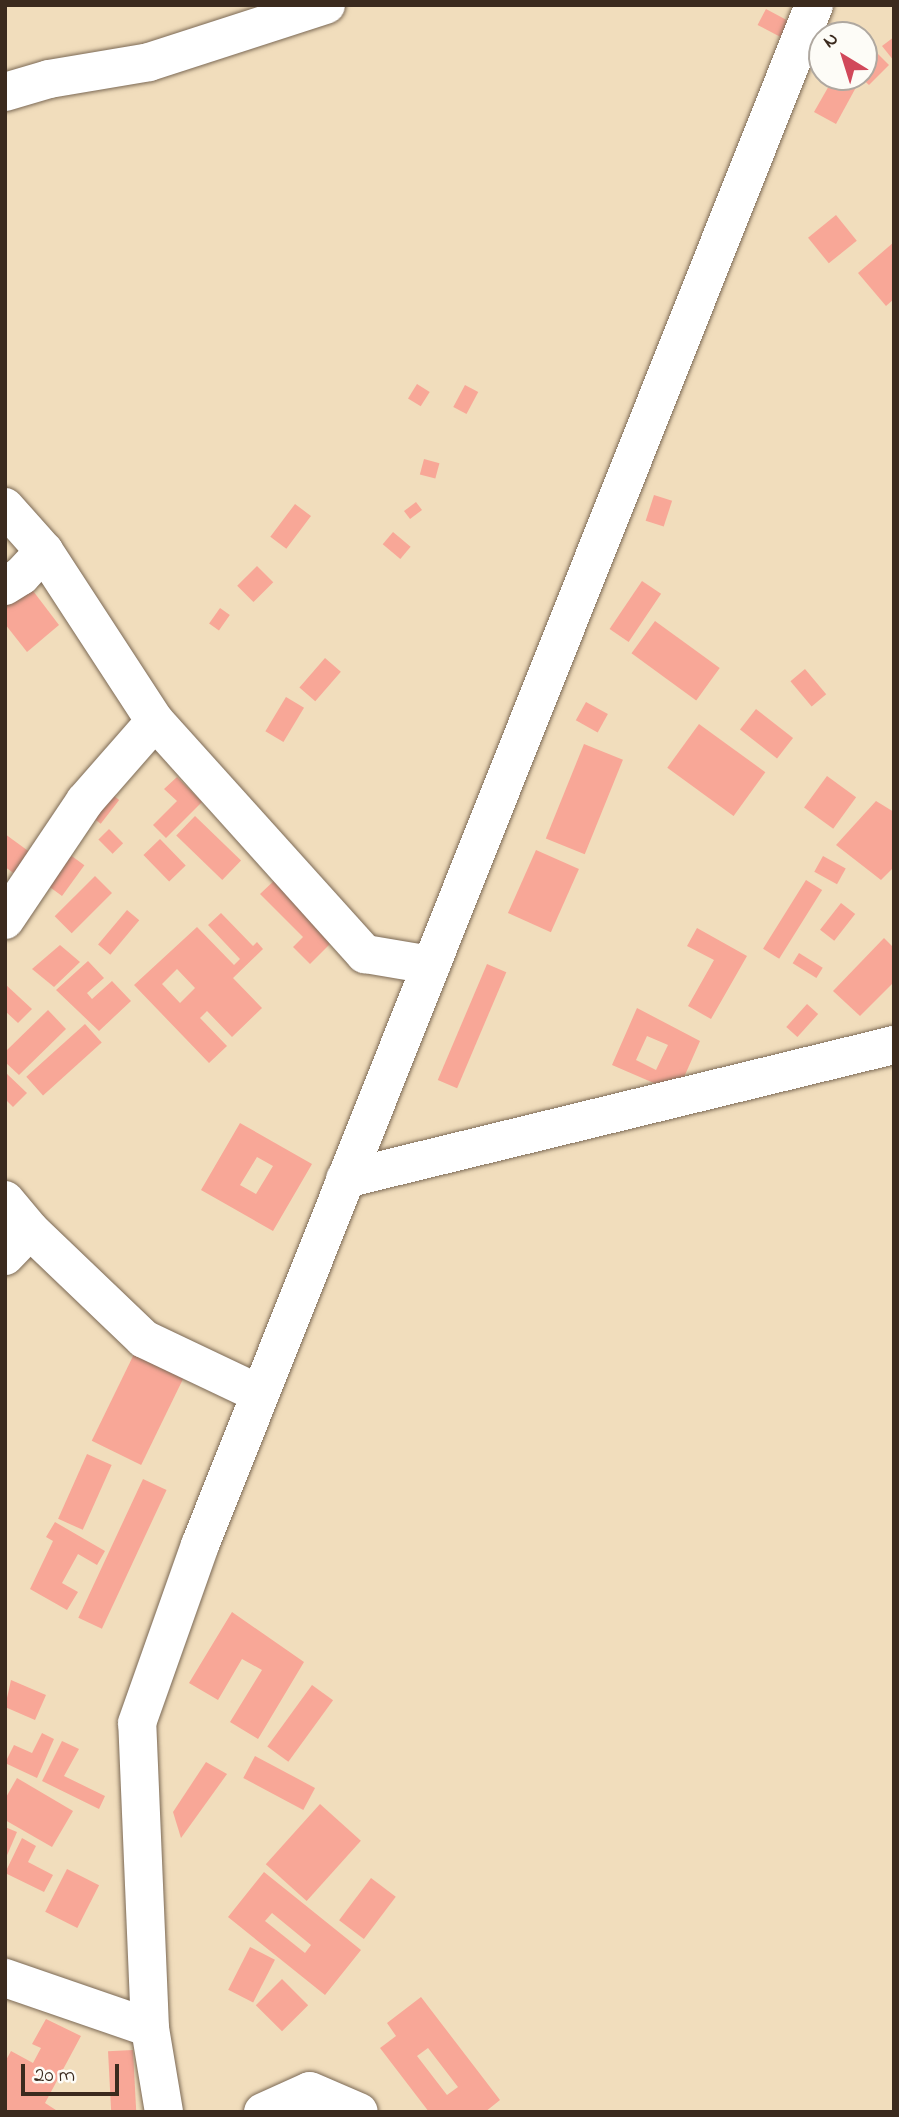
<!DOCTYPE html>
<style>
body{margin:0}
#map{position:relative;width:899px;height:2117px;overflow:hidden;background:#f1ddbc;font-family:"Indie Flower",sans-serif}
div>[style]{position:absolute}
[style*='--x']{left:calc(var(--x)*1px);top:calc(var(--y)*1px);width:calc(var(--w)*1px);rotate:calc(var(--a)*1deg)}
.building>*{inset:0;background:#f8a797;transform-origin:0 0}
.roads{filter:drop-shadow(0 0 2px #7b6955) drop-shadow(0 0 2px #7b6955)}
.minor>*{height:38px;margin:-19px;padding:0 19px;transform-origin:19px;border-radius:19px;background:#fff}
span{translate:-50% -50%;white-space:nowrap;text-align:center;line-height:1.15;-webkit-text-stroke:5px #fdfcf7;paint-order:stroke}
.frame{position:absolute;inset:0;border:7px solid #3b2a1e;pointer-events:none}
.north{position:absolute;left:808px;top:21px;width:70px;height:70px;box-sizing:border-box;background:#fdfcf7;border:2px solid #afa8a0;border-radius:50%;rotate:322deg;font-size:19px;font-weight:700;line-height:28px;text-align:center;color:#3b2a1e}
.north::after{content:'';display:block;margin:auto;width:24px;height:32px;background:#d1495b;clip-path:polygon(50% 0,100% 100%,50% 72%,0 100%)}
.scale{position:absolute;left:21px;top:2064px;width:98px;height:32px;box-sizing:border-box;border:4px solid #3b2a1e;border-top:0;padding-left:9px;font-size:21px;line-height:24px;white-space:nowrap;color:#3b2a1e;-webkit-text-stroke:5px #fdfcf7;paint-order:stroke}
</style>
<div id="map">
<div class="building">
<i style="left:766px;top:9px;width:26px;height:18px;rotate:28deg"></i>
<i style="clip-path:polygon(894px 37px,894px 61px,882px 46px)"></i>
<i style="clip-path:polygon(870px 46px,889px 65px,869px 85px,860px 77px,864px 77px,864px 52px)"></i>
<i style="clip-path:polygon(834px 77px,860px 80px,836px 124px,814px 112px)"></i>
<i style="left:836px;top:215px;width:33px;height:36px;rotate:51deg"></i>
<i style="clip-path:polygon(894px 242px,894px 299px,886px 306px,858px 273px)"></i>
<i style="left:417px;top:384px;width:15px;height:17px;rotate:32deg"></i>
<i style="left:465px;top:385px;width:15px;height:25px;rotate:28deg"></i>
<i style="left:424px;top:459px;width:16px;height:16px;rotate:15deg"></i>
<i style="left:654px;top:495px;width:19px;height:27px;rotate:18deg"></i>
<i style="left:416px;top:502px;width:10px;height:15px;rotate:53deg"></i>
<i style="left:295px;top:504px;width:20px;height:41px;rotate:37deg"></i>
<i style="left:393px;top:532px;width:23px;height:16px;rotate:40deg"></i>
<i style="left:257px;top:566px;width:23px;height:28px;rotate:45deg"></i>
<i style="clip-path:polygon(24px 579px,59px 625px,27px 652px,5px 624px,5px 595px)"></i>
<i style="left:642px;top:581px;width:23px;height:58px;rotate:34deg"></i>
<i style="left:220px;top:608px;width:12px;height:19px;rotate:35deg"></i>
<i style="left:655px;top:621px;width:80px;height:40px;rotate:36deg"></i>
<i style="left:325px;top:658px;width:21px;height:39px;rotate:41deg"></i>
<i style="left:805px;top:669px;width:33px;height:19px;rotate:50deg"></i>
<i style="left:286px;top:697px;width:21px;height:40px;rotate:31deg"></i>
<i style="left:586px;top:702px;width:25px;height:21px;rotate:29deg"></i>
<i style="left:756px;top:709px;width:47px;height:26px;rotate:38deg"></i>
<i style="left:699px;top:724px;width:82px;height:54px;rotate:36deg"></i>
<i style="left:584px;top:744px;width:42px;height:102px;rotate:22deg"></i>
<i style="left:827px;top:776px;width:36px;height:39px;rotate:36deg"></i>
<i style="clip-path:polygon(177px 777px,202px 802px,166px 838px,153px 825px,177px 801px,164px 789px)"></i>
<i style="left:105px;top:789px;width:18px;height:30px;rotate:38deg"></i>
<i style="clip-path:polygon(876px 801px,894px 812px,894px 867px,881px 880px,836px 845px)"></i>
<i style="left:195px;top:816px;width:64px;height:27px;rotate:44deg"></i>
<i style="left:109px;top:829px;width:20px;height:15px;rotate:45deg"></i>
<i style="clip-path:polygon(5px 834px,31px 853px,15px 874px,5px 867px)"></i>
<i style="left:160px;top:839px;width:37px;height:23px;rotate:46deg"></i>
<i style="left:536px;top:850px;width:47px;height:69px;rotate:24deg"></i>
<i style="left:69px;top:854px;width:19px;height:38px;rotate:36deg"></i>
<i style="left:823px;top:856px;width:26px;height:18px;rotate:29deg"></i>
<i style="left:95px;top:876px;width:24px;height:57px;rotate:45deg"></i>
<i style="clip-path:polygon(279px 876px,339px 935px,310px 964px,293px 947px,303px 937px,260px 894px)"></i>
<i style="left:806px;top:880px;width:19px;height:81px;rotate:32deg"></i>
<i style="left:841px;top:903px;width:18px;height:34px;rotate:38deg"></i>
<i style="left:127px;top:910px;width:16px;height:45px;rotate:40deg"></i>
<i style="clip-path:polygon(evenodd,221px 913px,253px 946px,257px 942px,263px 949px,233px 978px,262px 1008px,232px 1037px,207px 1011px,200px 1018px,227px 1046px,209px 1063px,134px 985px,197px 927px,234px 965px,240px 959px,208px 925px,221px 913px,177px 969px,195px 988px,180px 1003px,162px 984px,177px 969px)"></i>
<i style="clip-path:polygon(697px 928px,747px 956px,711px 1019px,688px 1006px,714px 960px,687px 946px)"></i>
<i style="clip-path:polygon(884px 938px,894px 948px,894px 982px,860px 1016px,833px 991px)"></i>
<i style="clip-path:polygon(60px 945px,80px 962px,54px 987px,32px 969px)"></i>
<i style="left:799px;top:953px;width:28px;height:12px;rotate:32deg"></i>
<i style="clip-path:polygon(88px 961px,104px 978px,87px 993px,92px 999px,112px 981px,131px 1001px,99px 1031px,56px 990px)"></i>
<i style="left:487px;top:964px;width:21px;height:126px;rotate:23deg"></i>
<i style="clip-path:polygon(5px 984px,32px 1009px,18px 1023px,5px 1011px)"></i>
<i style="left:807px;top:1004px;width:15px;height:31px;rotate:42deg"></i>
<i style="clip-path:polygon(evenodd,637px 1008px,700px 1041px,677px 1093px,612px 1065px,637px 1008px,647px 1036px,668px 1045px,656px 1070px,636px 1060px,647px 1036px)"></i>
<i style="clip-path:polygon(48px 1010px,66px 1029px,19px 1075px,5px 1062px,5px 1052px)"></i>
<i style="left:85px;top:1024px;width:25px;height:79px;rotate:48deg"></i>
<i style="clip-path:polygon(5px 1072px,27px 1093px,13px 1107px,5px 1099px)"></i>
<i style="clip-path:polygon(evenodd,240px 1123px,312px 1164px,273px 1231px,201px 1190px,240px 1123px,257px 1157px,273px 1166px,256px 1194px,240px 1185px,257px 1157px)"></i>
<i style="left:136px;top:1350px;width:55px;height:101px;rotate:26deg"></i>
<i style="left:87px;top:1454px;width:27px;height:71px;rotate:24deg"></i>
<i style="left:143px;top:1479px;width:26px;height:153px;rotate:25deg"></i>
<i style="clip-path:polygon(55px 1522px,105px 1551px,97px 1565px,78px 1554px,62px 1583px,78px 1592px,67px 1610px,30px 1589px,53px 1541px,46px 1537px)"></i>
<i style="clip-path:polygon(232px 1612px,304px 1662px,258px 1739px,230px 1722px,262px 1670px,242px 1659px,218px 1700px,189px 1683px)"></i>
<i style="clip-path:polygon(11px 1680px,46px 1695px,35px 1720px,5px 1707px)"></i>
<i style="left:312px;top:1685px;width:26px;height:76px;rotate:36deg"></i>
<i style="clip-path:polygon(42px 1733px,54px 1739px,37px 1778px,5px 1763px,14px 1745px,32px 1753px)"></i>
<i style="clip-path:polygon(62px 1741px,79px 1749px,64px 1776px,105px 1796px,99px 1809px,42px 1781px)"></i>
<i style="left:255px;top:1756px;width:68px;height:25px;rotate:28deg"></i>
<i style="clip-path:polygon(206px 1762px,227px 1774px,181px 1838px,173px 1812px)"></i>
<i style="clip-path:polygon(17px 1778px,73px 1811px,52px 1847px,5px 1820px,5px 1799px)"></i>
<i style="left:320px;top:1804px;width:55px;height:81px;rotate:42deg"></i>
<i style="clip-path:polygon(5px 1827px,17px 1832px,5px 1860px)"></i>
<i style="clip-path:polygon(22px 1838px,36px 1846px,28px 1862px,53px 1875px,44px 1892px,5px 1873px)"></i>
<i style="left:67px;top:1869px;width:36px;height:48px;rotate:27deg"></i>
<i style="clip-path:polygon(evenodd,264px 1872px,361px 1950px,325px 1995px,228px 1917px,264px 1872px,272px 1913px,311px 1945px,305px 1953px,265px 1921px,272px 1913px)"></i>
<i style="left:371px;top:1878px;width:31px;height:53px;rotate:37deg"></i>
<i style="left:250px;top:1947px;width:28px;height:48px;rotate:27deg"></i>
<i style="left:282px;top:1979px;width:37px;height:37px;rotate:45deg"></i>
<i style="clip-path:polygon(evenodd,421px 1997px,500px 2100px,485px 2112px,429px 2112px,380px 2048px,396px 2036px,387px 2023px,421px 1997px,428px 2048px,458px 2087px,447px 2095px,417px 2056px,428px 2048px)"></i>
<i style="clip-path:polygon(46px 2019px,81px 2036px,45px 2103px,59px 2112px,5px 2112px,5px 2062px,11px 2051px,33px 2063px,41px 2048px,32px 2044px)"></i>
<i style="left:133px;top:2050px;width:62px;height:25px;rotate:87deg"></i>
</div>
<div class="roads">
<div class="minor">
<i style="--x:5;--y:92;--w:46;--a:-16.5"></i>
<i style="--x:49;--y:79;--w:101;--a:-9.6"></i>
<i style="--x:149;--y:62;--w:186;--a:-17.9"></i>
<i style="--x:5;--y:507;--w:59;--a:48.4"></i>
<i style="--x:44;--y:551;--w:203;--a:56.9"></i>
<i style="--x:155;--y:721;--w:314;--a:48"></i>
<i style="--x:365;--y:954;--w:67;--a:9.5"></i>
<i style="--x:5;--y:586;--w:19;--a:-32"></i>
<i style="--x:21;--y:576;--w:34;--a:-47"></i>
<i style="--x:5;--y:920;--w:143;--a:-56.1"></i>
<i style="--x:85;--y:801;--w:106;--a:-48.8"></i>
<i style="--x:345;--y:1179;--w:565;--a:-13.72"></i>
<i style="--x:5;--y:1200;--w:39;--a:50"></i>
<i style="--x:30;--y:1230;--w:158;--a:43.7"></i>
<i style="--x:144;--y:1339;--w:128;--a:25.4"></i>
<i style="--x:5;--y:1256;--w:36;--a:-46"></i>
<i style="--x:5;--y:1978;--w:153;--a:19"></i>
<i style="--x:164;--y:2112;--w:85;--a:-99.5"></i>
<i style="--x:150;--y:2028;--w:305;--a:-92.4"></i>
<i style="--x:137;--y:1723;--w:189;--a:-70.5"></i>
<i style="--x:200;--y:1545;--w:1658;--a:-68.26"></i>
<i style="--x:263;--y:2112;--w:51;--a:-24.1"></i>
<i style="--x:310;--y:2091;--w:53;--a:23.2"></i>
</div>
</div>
<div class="frame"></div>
<div class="north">N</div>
<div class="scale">20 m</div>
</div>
